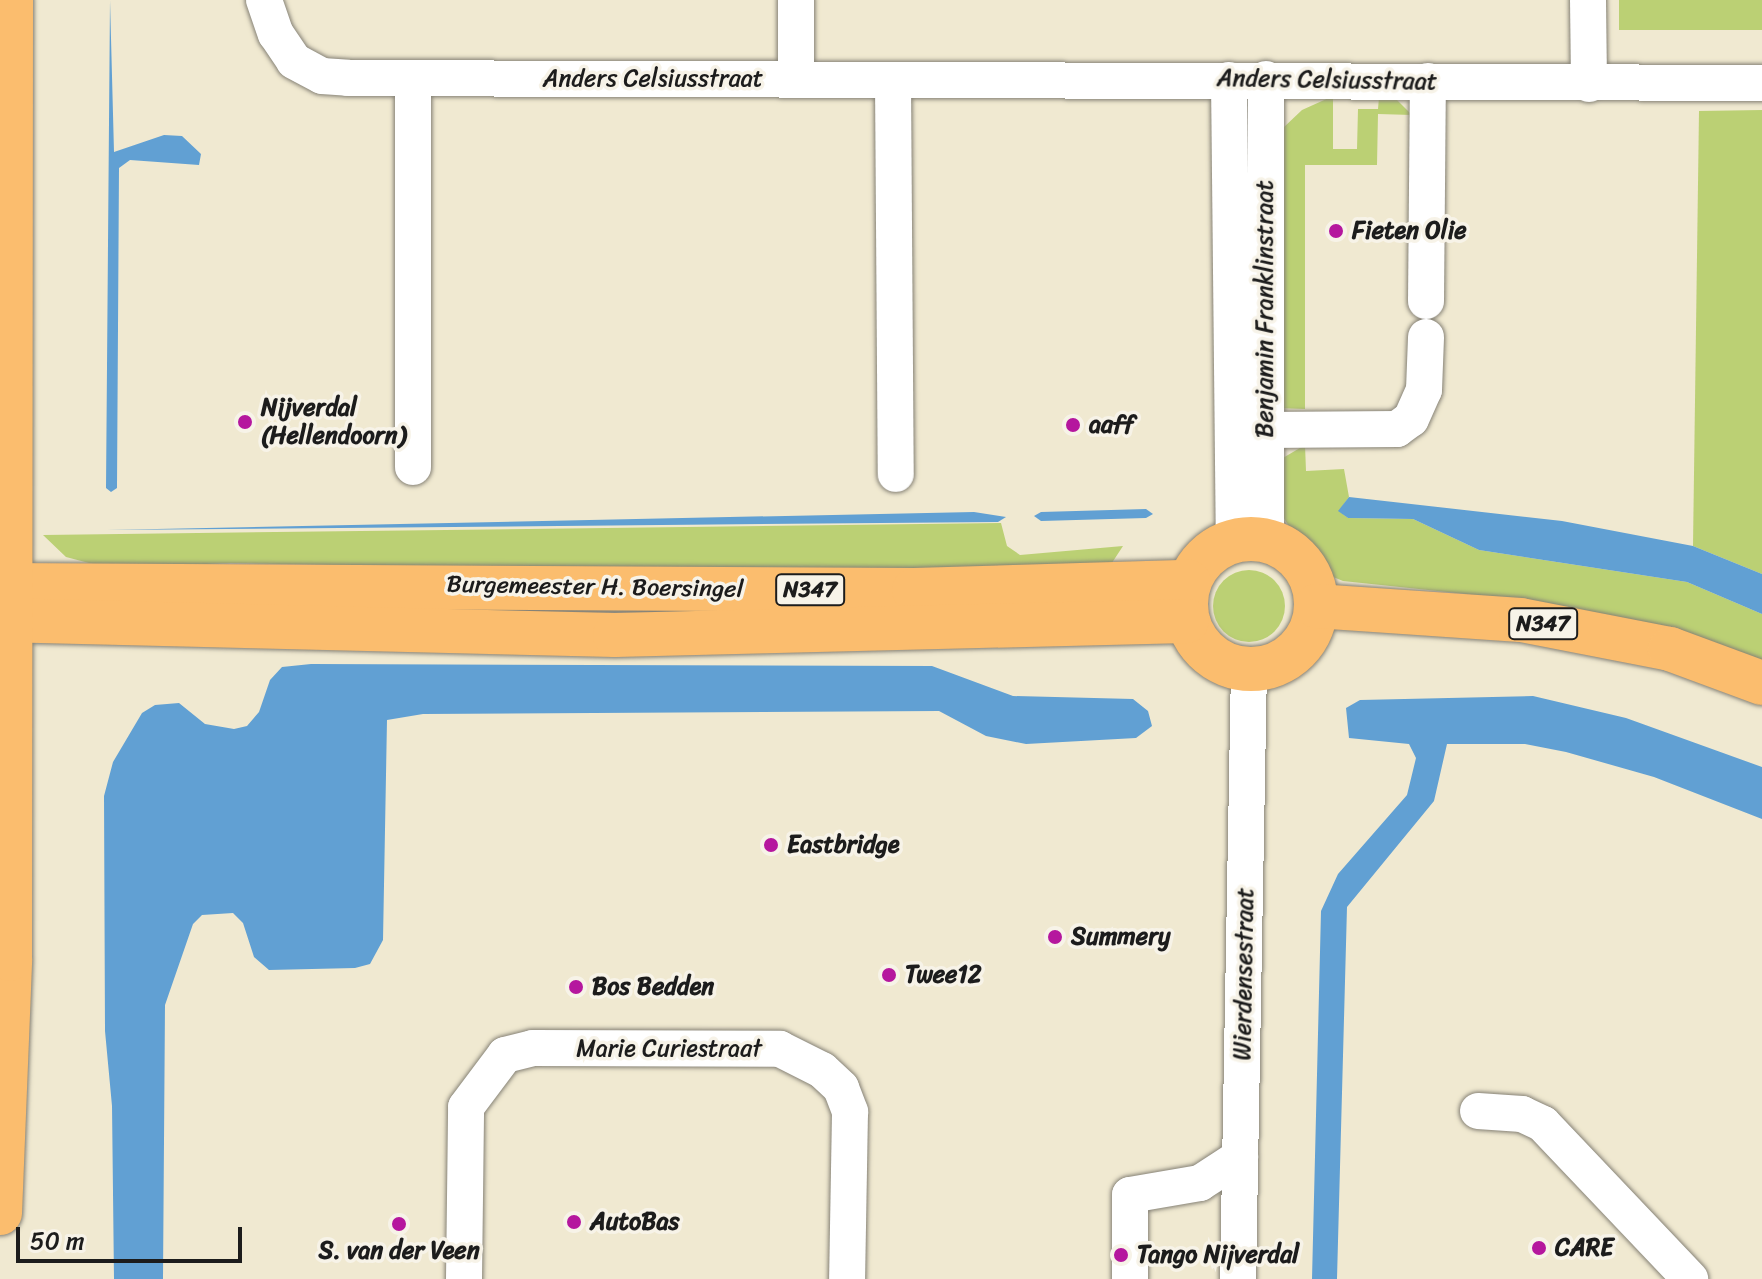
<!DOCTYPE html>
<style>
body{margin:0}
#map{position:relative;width:1762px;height:1279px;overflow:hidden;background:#f0e9d1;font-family:Sriracha,sans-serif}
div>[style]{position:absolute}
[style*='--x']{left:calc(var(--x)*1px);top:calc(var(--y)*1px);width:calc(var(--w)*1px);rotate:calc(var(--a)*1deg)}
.green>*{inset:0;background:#bbd074;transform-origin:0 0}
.round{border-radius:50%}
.water>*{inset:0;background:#61a0d3}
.roads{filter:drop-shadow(0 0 2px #868276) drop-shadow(0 0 2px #868276)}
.minor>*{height:36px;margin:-18px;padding:0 18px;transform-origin:18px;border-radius:18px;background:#fff}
.major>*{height:44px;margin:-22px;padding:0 22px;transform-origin:22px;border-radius:22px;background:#fbbd6e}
.major>.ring{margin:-22px;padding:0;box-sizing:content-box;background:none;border:44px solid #fbbd6e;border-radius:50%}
.dots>*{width:22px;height:22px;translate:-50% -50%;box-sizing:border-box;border:4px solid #f7f3e8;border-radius:50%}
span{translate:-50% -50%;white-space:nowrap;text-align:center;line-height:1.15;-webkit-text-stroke:7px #f7f3e8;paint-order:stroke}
.shield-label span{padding:2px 6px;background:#f7f3e8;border:2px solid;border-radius:6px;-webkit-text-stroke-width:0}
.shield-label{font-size:22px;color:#1c1c1c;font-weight:700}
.street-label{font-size:24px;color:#1c1c1c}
.poi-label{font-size:24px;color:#1c1c1c;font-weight:700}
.left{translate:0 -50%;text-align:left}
.scale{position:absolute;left:16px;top:1227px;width:226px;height:36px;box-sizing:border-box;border:4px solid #1c1c1c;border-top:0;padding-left:10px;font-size:24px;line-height:28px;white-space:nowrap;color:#1c1c1c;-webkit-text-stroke:6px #f7f3e8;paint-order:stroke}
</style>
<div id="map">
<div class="green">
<i style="left:1619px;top:0;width:143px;height:30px"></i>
<i style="clip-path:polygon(1333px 96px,1333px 149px,1357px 149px,1358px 109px,1378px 109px,1379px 97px,1395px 98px,1412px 115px,1378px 114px,1377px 165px,1305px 165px,1305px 409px,1275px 408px,1283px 128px,1302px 110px)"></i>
<i style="clip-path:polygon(1762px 110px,1762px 574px,1693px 546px,1699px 111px)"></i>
<i style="clip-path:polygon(1305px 445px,1306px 471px,1344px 469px,1349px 497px,1339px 511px,1348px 518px,1413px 519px,1479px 550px,1687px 582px,1762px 614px,1762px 670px,1595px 618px,1466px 594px,1343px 581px,1326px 574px,1302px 547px,1275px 504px,1276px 462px)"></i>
<i style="clip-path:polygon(1001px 523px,1007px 546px,1020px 555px,1123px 546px,1104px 575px,987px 578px,231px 563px,108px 568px,66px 557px,43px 535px)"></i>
<i class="round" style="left:1213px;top:570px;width:72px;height:72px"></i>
</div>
<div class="water">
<i style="clip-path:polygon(110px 0,114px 152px,164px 135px,182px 136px,201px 154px,199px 165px,130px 160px,119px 168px,117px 488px,111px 492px,106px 488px)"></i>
<i style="clip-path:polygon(1349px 497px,1562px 521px,1693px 546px,1762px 574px,1762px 614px,1687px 582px,1479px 550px,1413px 519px,1348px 518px,1338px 511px)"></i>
<i style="clip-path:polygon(1146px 509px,1153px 514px,1146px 518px,1041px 521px,1034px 516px,1041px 512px)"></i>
<i style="clip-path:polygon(974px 512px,1006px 517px,998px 522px,107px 530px)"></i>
<i style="clip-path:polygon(311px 664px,932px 666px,1013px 696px,1133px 699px,1148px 711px,1152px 726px,1136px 738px,1026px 744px,986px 736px,939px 711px,423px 714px,387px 720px,383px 940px,370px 964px,355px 968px,269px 970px,254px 957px,243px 923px,233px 913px,202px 915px,193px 924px,165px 1005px,163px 1279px,114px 1279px,112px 1106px,105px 1031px,104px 796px,113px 762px,142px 713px,155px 705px,179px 703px,205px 724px,234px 729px,247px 726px,259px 712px,270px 680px,282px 667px)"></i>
<i style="clip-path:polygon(1533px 696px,1626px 718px,1762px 767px,1762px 819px,1654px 777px,1566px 752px,1525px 744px,1447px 744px,1434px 801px,1347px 907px,1337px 1279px,1312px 1279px,1321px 911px,1338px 874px,1407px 795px,1416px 758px,1409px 744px,1349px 738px,1346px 708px,1360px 700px)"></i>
</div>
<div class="roads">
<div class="minor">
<i style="--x:264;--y:0;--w:36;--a:71"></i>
<i style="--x:276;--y:34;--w:32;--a:56"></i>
<i style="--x:294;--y:61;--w:32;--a:28"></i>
<i style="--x:322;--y:76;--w:26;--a:4"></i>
<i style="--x:348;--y:78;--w:1414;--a:0.2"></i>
<i style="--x:1588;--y:0;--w:84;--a:89.3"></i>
<i style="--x:413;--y:78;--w:389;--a:90"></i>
<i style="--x:796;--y:80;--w:80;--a:-90"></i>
<i style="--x:1229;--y:80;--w:461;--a:89.4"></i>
<i style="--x:893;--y:81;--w:393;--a:89.6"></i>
<i style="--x:1426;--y:301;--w:220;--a:-89.5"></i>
<i style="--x:1264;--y:430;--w:133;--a:-0.4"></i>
<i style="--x:1397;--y:429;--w:17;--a:-36"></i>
<i style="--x:1411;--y:419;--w:32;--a:-66"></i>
<i style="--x:1424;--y:390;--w:53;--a:-87.8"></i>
<i style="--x:1266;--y:540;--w:461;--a:-90"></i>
<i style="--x:1478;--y:1111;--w:44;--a:3.9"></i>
<i style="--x:1522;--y:1114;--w:23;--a:25"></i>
<i style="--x:1543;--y:1124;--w:214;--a:46.5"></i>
<i style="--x:464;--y:1279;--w:172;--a:-89.3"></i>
<i style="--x:466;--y:1107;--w:65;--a:-53.1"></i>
<i style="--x:505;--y:1055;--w:29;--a:-14"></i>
<i style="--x:533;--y:1048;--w:247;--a:0.2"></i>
<i style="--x:780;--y:1049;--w:47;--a:26.6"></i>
<i style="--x:822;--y:1070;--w:26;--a:43"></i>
<i style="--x:841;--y:1088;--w:26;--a:69"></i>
<i style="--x:850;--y:1112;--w:167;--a:91"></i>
<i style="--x:1130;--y:1279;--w:84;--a:-90"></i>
<i style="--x:1130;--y:1195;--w:71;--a:-9.7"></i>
<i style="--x:1200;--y:1183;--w:48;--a:-33"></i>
<i style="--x:1238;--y:1279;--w:609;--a:-88.97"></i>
</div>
<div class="major">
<i class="ring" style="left:1186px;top:539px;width:86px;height:86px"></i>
<i style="--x:0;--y:585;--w:914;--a:0.31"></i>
<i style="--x:914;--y:590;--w:275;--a:-1.7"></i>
<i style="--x:1316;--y:606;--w:205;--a:3.9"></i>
<i style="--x:1521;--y:620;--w:152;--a:11"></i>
<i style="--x:1670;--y:649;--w:98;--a:20.3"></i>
<i style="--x:0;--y:620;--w:615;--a:1.4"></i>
<i style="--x:615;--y:635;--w:572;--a:-1.4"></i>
<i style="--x:0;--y:1213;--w:254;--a:-87.7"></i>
<i style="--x:10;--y:959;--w:959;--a:-89.94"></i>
</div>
</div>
<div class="dots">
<i style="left:1336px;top:231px;background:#b5179e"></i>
<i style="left:245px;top:422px;background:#b5179e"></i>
<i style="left:1073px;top:425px;background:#b5179e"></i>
<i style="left:771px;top:845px;background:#b5179e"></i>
<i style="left:1055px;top:937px;background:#b5179e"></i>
<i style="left:889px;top:975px;background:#b5179e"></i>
<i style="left:576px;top:987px;background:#b5179e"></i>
<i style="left:574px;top:1222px;background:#b5179e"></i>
<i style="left:399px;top:1224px;background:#b5179e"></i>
<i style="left:1539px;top:1248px;background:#b5179e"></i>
<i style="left:1121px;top:1255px;background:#b5179e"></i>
</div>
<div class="shield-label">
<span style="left:810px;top:590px">N347</span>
<span style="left:1543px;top:624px">N347</span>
</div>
<div class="street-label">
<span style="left:653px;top:79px">Anders Celsiusstraat</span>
<span style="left:1327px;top:80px;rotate:1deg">Anders Celsiusstraat</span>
<span style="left:1265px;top:309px;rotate:-90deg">Benjamin Franklinstraat</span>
<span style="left:595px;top:587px;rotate:1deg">Burgemeester H. Boersingel</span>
<span style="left:1244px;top:974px;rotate:-89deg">Wierdensestraat</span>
<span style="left:669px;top:1049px">Marie Curiestraat</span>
</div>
<div class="poi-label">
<span class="left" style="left:1352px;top:231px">Fieten Olie</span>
<span class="left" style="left:261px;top:422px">Nijverdal<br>(Hellendoorn)</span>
<span class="left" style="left:1089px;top:425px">aaff</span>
<span class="left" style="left:787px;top:845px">Eastbridge</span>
<span class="left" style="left:1071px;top:937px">Summery</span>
<span class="left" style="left:905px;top:975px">Twee12</span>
<span class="left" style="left:592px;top:987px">Bos Bedden</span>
<span class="left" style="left:590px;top:1222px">AutoBas</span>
<span class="left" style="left:1555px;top:1248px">CARE</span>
<span style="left:399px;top:1251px">S. van der Veen</span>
<span class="left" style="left:1137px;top:1255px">Tango Nijverdal</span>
</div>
<div class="scale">50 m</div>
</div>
